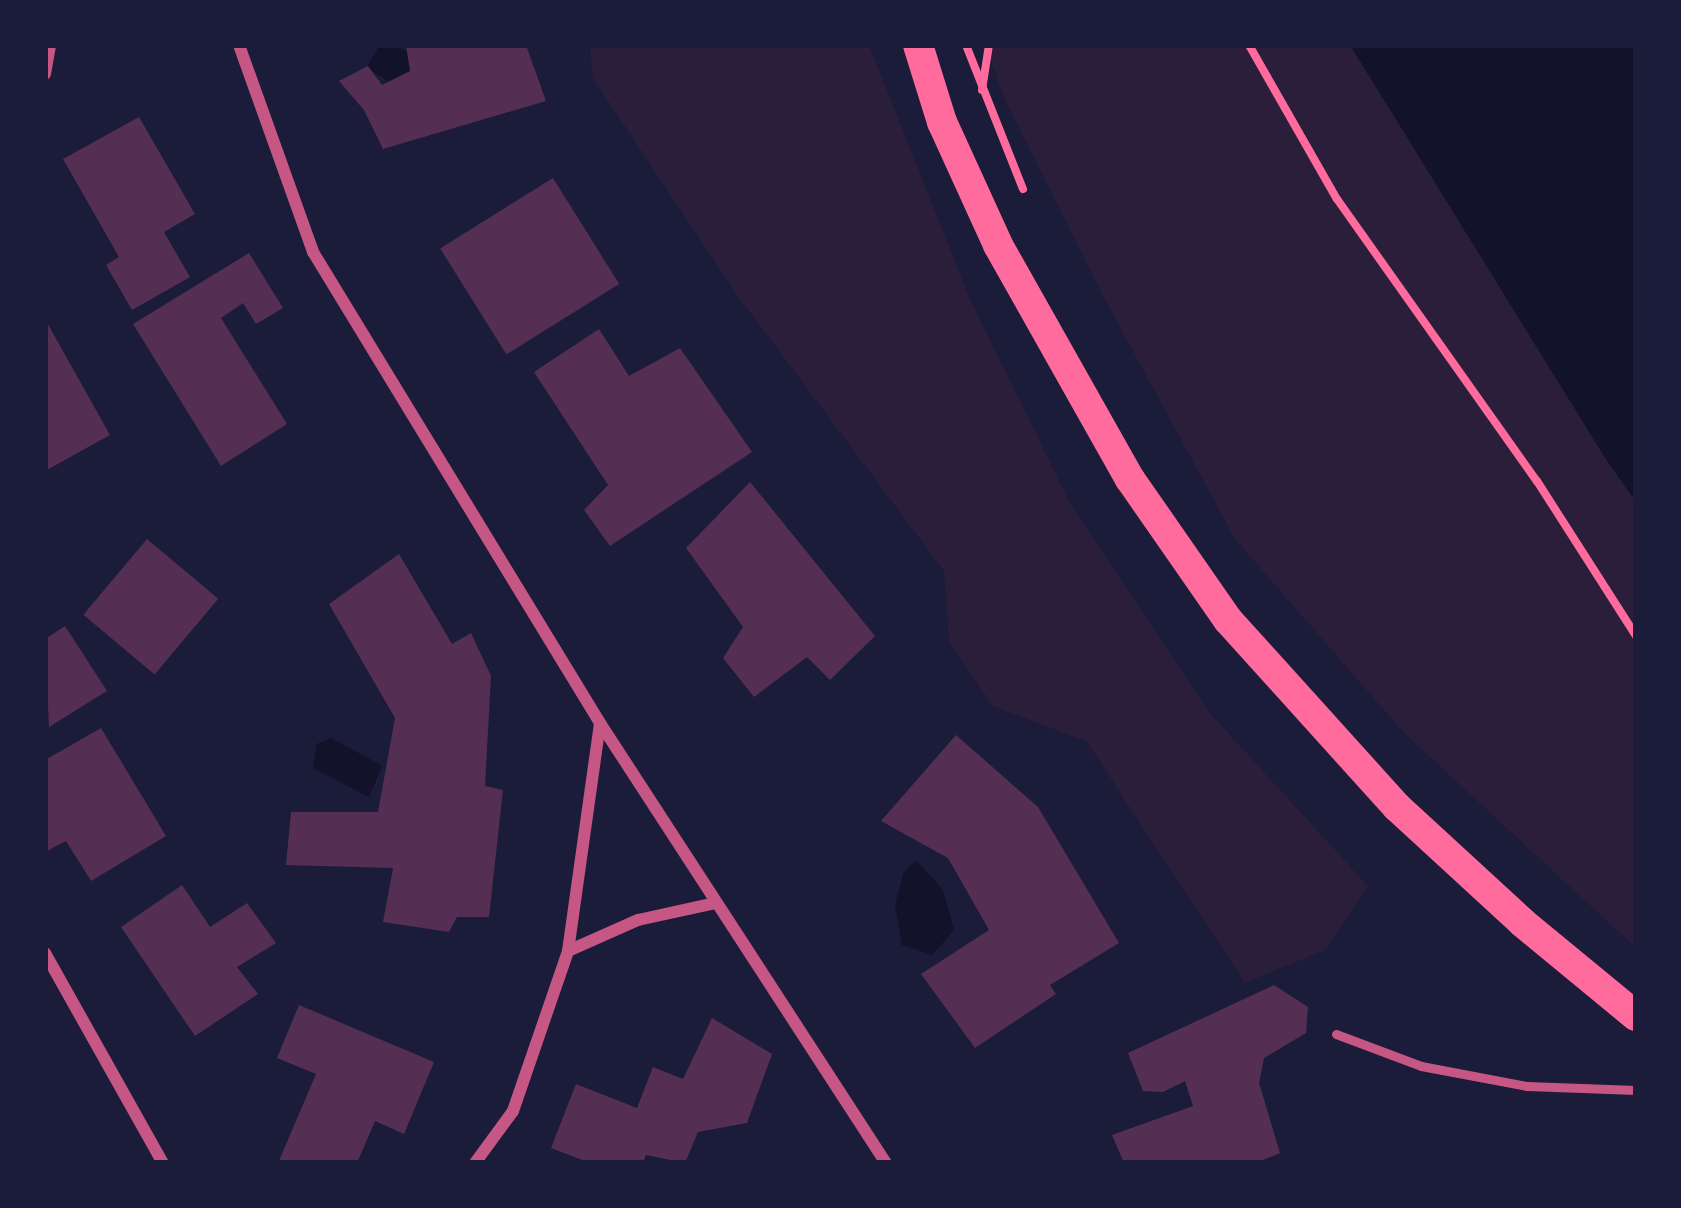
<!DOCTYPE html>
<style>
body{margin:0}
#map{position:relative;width:1681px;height:1208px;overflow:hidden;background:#1b1b3a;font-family:"Alegreya Sans",sans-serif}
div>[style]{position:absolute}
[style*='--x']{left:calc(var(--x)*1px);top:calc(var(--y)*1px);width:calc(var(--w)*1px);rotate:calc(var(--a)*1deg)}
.green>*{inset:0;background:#2a1e3b}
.water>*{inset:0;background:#12122b}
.building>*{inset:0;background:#542f53;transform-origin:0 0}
.path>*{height:8px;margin:-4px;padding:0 4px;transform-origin:4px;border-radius:4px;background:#ff6b9d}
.service>*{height:9px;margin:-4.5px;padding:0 4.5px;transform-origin:4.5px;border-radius:4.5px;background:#c65784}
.minor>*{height:12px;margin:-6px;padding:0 6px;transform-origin:6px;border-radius:6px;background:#c65784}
.primary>*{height:30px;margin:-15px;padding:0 15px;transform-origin:15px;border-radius:15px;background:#ff6b9d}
span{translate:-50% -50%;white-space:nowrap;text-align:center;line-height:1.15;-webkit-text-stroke:12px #1b1b3a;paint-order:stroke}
.frame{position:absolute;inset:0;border:48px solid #1b1b3a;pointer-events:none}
</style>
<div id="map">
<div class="green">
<i style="clip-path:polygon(590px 45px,869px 45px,969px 297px,1069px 501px,1210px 713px,1368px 886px,1325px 950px,1245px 983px,1087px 742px,993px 706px,949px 641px,944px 571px,740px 299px,593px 78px)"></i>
<i style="clip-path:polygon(985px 45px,1350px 45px,1636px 502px,1636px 948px,1404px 733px,1235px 539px,1104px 298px,1006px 102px)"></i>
</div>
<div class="water">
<i style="clip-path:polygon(380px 45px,395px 45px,434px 67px,415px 96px,366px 68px)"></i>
<i style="clip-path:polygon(1350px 45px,1636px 45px,1636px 502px,1607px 461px)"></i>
<i style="clip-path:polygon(331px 738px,382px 766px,369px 797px,313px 768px,317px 744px)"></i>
<i style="clip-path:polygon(916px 860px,943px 890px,954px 930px,932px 955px,902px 945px,895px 905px,904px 872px)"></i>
</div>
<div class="building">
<i style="clip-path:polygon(406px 45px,526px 45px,546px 101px,383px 149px,364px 110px,339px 81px,368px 66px,382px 85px,410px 71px)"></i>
<i style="clip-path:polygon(139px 117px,195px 214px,164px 232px,190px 277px,132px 310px,106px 265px,119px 257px,63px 159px)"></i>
<i style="left:553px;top:178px;width:125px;height:133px;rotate:58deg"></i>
<i style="clip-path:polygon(249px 253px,283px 308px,256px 324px,243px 303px,221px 318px,287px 424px,221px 466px,133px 324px)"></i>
<i style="clip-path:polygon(45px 319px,110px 435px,45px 471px)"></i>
<i style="clip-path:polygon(599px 329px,629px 376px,680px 348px,752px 452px,610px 546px,584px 510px,608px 485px,534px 372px)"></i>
<i style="clip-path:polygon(750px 482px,875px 636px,830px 680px,807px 657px,754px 697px,723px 658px,743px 627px,686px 548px)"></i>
<i style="left:147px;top:539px;width:93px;height:99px;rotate:40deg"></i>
<i style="clip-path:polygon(399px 554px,452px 644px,471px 633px,491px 676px,485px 786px,503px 790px,489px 917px,457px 917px,449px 932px,383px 922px,393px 868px,286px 865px,291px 812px,378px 812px,395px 718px,329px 604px)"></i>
<i style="clip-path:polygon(65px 626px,107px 691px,49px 727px,45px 639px)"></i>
<i style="clip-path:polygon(101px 728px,166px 836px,91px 881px,66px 841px,45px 852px,45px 760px)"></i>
<i style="clip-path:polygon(956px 735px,1038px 807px,1119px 943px,1050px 985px,1056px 994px,975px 1048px,921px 974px,989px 930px,948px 858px,881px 821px)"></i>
<i style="clip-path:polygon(182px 885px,210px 927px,247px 903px,276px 943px,237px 967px,258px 994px,195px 1036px,121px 927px)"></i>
<i style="clip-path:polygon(1274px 985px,1308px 1007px,1306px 1033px,1264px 1058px,1259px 1083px,1280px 1153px,1256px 1163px,1124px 1163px,1112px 1135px,1193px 1106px,1185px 1081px,1163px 1092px,1143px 1091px,1128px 1053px)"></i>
<i style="clip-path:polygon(299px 1005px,434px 1062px,404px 1134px,375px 1121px,357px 1163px,278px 1163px,316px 1074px,277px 1058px)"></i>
<i style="clip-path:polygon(712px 1018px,772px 1054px,747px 1123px,698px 1132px,685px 1163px,646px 1155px,643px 1163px,590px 1163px,551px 1148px,576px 1084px,637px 1108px,653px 1067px,683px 1079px)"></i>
</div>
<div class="path">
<i style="--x:966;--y:45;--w:155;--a:68.4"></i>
<i style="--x:1249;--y:45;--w:177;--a:60.3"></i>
<i style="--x:1337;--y:199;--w:346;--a:54.7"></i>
<i style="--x:1537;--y:481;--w:184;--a:57.4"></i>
<i style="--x:982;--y:90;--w:46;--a:-81.2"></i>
</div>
<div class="service">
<i style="--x:1336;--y:1034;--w:91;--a:20.6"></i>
<i style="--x:1421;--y:1066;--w:108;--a:10.7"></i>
<i style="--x:1527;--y:1086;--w:109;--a:2.1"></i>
</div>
<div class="minor">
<i style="--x:239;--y:45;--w:220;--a:70.3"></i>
<i style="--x:313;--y:252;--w:552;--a:58.64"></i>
<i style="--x:600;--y:723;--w:525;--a:56.98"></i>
<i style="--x:45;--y:74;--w:29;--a:-80"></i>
<i style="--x:568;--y:951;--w:77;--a:-23.9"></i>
<i style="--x:638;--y:920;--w:80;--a:-12.3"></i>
<i style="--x:45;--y:953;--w:241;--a:60.7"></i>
<i style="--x:475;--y:1163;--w:64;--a:-53.8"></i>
<i style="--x:513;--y:1111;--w:169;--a:-71"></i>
<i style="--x:568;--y:951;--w:230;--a:-82"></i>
</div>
<div class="primary">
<i style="--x:918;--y:45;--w:81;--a:72.7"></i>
<i style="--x:942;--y:122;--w:135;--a:65.5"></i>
<i style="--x:998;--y:245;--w:269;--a:60.6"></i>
<i style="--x:1130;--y:479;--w:172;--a:55.2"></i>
<i style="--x:1228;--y:620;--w:252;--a:47.9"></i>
<i style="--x:1397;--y:807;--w:171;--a:42.6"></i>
<i style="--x:1523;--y:923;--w:146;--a:39.5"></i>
</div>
<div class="frame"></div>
</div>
